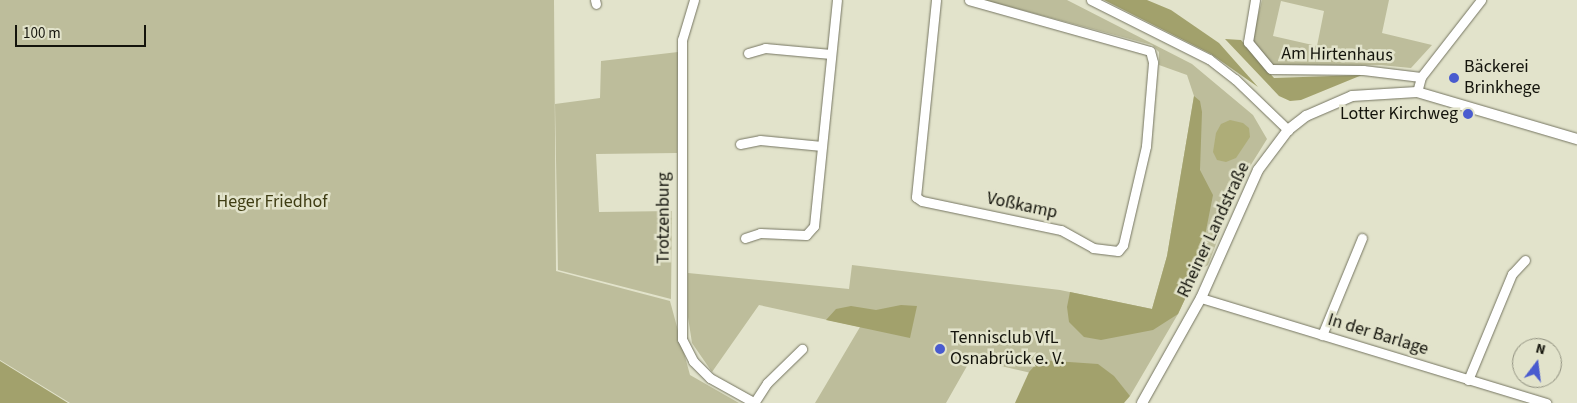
<!DOCTYPE html>
<meta charset="utf-8">
<style>
body{margin:0}
#map{position:relative;width:1577px;height:403px;overflow:hidden;background:#e2e3cb;font-family:"Source Sans 3",sans-serif}
div>[style]{position:absolute}
[style*='--x']{left:calc(var(--x)*1px);top:calc(var(--y)*1px);width:calc(var(--w)*1px);rotate:calc(var(--a)*1deg)}
.green>*{inset:0;background:#bdbd9b}
.forest>*{inset:0;background:#a2a16c}
.water>*{inset:0;background:#aead78}
.roads{filter:drop-shadow(0 0 1px #757561) drop-shadow(0 0 1px #757561)}
.minor>*{height:9px;margin:-4.5px;padding:0 4.5px;transform-origin:4.5px;border-radius:4.5px;background:#fff}
.tertiary>*{height:10px;margin:-5px;padding:0 5px;transform-origin:5px;border-radius:5px;background:#fff}
.dots>*{width:14px;height:14px;translate:-50% -50%;box-sizing:border-box;border:2px solid #e2e3cb;border-radius:50%}
span{translate:-50% -50%;white-space:nowrap;text-align:center;line-height:1.15;-webkit-text-stroke:5px #e2e3cb;paint-order:stroke}
.street-label{font-size:18px;color:#14140c}
.poi-label{font-size:18px;color:#14140c}
.left{translate:0 -50%;text-align:left}
.right{translate:-100% -50%;text-align:right}
.park-label{font-size:18px;color:#3f3d13}
.north{position:absolute;left:1512px;top:338px;width:50px;height:50px;box-sizing:border-box;background:#e2e3cb;border:1px solid #90907f;border-radius:50%;rotate:15deg;font-size:14px;font-weight:700;line-height:20px;text-align:center;color:#14140c}
.north::after{content:'';display:block;margin:auto;width:18px;height:22px;background:#495bcf;clip-path:polygon(50% 0,100% 100%,50% 72%,0 100%)}
.scale{position:absolute;left:15px;top:25px;width:131px;height:22px;box-sizing:border-box;border:2px solid #14140c;border-top:0;padding-left:6px;font-size:15px;line-height:18px;white-space:nowrap;color:#14140c;-webkit-text-stroke:4px #e2e3cb;paint-order:stroke}
</style>
<div id="map">
<div class="green">
<i style="clip-path:polygon(0 0,554px 0,556px 271px,670px 301px,690px 375px,739px 403px,70px 403px,0 360px)"></i>
<i style="clip-path:polygon(984px 0,1067px 0,1192px 64px,1253px 115px,1267px 139px,1239px 184px,1208px 265px,1198px 271px,1178px 314px,1130px 396px,971px 359px,946px 403px,815px 403px,860px 327px,759px 305px,712px 372px,692px 343px,688px 317px,688px 273px,849px 289px,852px 265px,1060px 290px,1152px 309px,1167px 256px,1194px 96px,1187px 75px,1159px 65px,1159px 52px,1152px 45px)"></i>
<i style="clip-path:polygon(evenodd,1262px 0,1389px 0,1382px 33px,1432px 45px,1411px 68px,1380px 65px,1272px 67px,1251px 43px,1262px 0,1281px 1px,1324px 11px,1317px 46px,1273px 36px,1281px 1px)"></i>
<i style="clip-path:polygon(678px 52px,677px 153px,596px 154px,599px 212px,672px 211px,671px 299px,558px 270px,555px 104px,600px 98px,601px 61px)"></i>
</div>
<div class="forest">
<i style="clip-path:polygon(1104px 0,1147px 0,1171px 10px,1219px 43px,1258px 87px,1211px 54px)"></i>
<i style="clip-path:polygon(1225px 39px,1241px 40px,1274px 78px,1362px 75px,1301px 100px,1290px 101px,1279px 96px)"></i>
<i style="clip-path:polygon(1194px 96px,1200px 101px,1202px 112px,1200px 170px,1213px 195px,1198px 271px,1178px 314px,1153px 330px,1101px 340px,1084px 337px,1069px 322px,1067px 307px,1070px 292px,1152px 309px,1167px 256px)"></i>
<i style="clip-path:polygon(901px 305px,917px 306px,910px 338px,826px 320px,836px 309px,851px 306px,876px 310px)"></i>
<i style="clip-path:polygon(1040px 360px,1098px 364px,1114px 376px,1130px 396px,1124px 403px,1015px 403px,1029px 372px)"></i>
<i style="clip-path:polygon(0 361px,68px 403px,0 403px)"></i>
</div>
<div class="water">
<i style="clip-path:polygon(1230px 120px,1243px 123px,1249px 128px,1250px 137px,1236px 158px,1226px 162px,1217px 160px,1213px 152px,1216px 133px,1221px 124px)"></i>
</div>
<div class="roads">
<div class="minor">
<i style="--x:595;--y:0;--w:4;--a:76"></i>
<i style="--x:694;--y:0;--w:42;--a:106.7"></i>
<i style="--x:682;--y:40;--w:299;--a:90"></i>
<i style="--x:682;--y:339;--w:25;--a:63"></i>
<i style="--x:693;--y:361;--w:24;--a:45"></i>
<i style="--x:710;--y:378;--w:51;--a:29.1"></i>
<i style="--x:936;--y:0;--w:198;--a:95.8"></i>
<i style="--x:916;--y:197;--w:7;--a:34"></i>
<i style="--x:922;--y:201;--w:142;--a:11.8"></i>
<i style="--x:1061;--y:230;--w:37;--a:29"></i>
<i style="--x:1093;--y:248;--w:25;--a:7"></i>
<i style="--x:1118;--y:251;--w:8;--a:-50"></i>
<i style="--x:1123;--y:245;--w:102;--a:-76.9"></i>
<i style="--x:1146;--y:146;--w:84;--a:-85.2"></i>
<i style="--x:1153;--y:62;--w:11;--a:-105"></i>
<i style="--x:1150;--y:51;--w:188;--a:-164.3"></i>
<i style="--x:1091;--y:0;--w:132;--a:26.6"></i>
<i style="--x:1209;--y:59;--w:33;--a:38"></i>
<i style="--x:1235;--y:79;--w:74;--a:43.9"></i>
<i style="--x:1255;--y:0;--w:43;--a:99.5"></i>
<i style="--x:1248;--y:42;--w:35;--a:50"></i>
<i style="--x:1271;--y:69;--w:92;--a:0.6"></i>
<i style="--x:1363;--y:70;--w:58;--a:6.9"></i>
<i style="--x:748;--y:53;--w:18;--a:-16"></i>
<i style="--x:765;--y:48;--w:66;--a:5.2"></i>
<i style="--x:1417;--y:92;--w:16;--a:-75"></i>
<i style="--x:1421;--y:77;--w:98;--a:-52.1"></i>
<i style="--x:740;--y:144;--w:20;--a:-11"></i>
<i style="--x:760;--y:140;--w:62;--a:5.5"></i>
<i style="--x:745;--y:238;--w:16;--a:-18"></i>
<i style="--x:760;--y:233;--w:46;--a:2.5"></i>
<i style="--x:806;--y:235;--w:12;--a:-48"></i>
<i style="--x:814;--y:226;--w:227;--a:-84.2"></i>
<i style="--x:1201;--y:298;--w:361;--a:16.9"></i>
<i style="--x:1322;--y:335;--w:105;--a:-67.6"></i>
<i style="--x:1468;--y:380;--w:115;--a:-67.5"></i>
<i style="--x:1512;--y:274;--w:19;--a:-47"></i>
<i style="--x:754;--y:403;--w:24;--a:-57"></i>
<i style="--x:767;--y:383;--w:49;--a:-44.2"></i>
</div>
<div class="tertiary">
<i style="--x:1142;--y:403;--w:120;--a:-60.7"></i>
<i style="--x:1201;--y:298;--w:140;--a:-66"></i>
<i style="--x:1258;--y:170;--w:50;--a:-53.1"></i>
<i style="--x:1288;--y:130;--w:23;--a:-38"></i>
<i style="--x:1306;--y:116;--w:50;--a:-23.5"></i>
<i style="--x:1352;--y:96;--w:65;--a:-3.5"></i>
<i style="--x:1417;--y:92;--w:167;--a:16.4"></i>
</div>
</div>
<div class="dots">
<i style="left:1454px;top:78px;background:#495bcf"></i>
<i style="left:1468px;top:114px;background:#495bcf"></i>
<i style="left:940px;top:349px;background:#495bcf"></i>
</div>
<div class="street-label">
<span style="left:1337px;top:55px;rotate:1deg">Am Hirtenhaus</span>
<span style="left:1022px;top:206px;rotate:12deg">Voßkamp</span>
<span style="left:664px;top:218px;rotate:-90deg">Trotzenburg</span>
<span style="left:1214px;top:230px;rotate:-65deg">Rheiner Landstraße</span>
<span style="left:1378px;top:335px;rotate:17deg">In der Barlage</span>
</div>
<div class="poi-label">
<span class="left" style="left:1464px;top:78px">Bäckerei<br>Brinkhege</span>
<span class="right" style="left:1458px;top:114px">Lotter Kirchweg</span>
<span class="left" style="left:950px;top:349px">Tennisclub VfL<br>Osnabrück e. V.</span>
</div>
<div class="park-label">
<span style="left:272px;top:202px">Heger Friedhof</span>
</div>
<div class="north">N</div>
<div class="scale">100 m</div>
</div>
